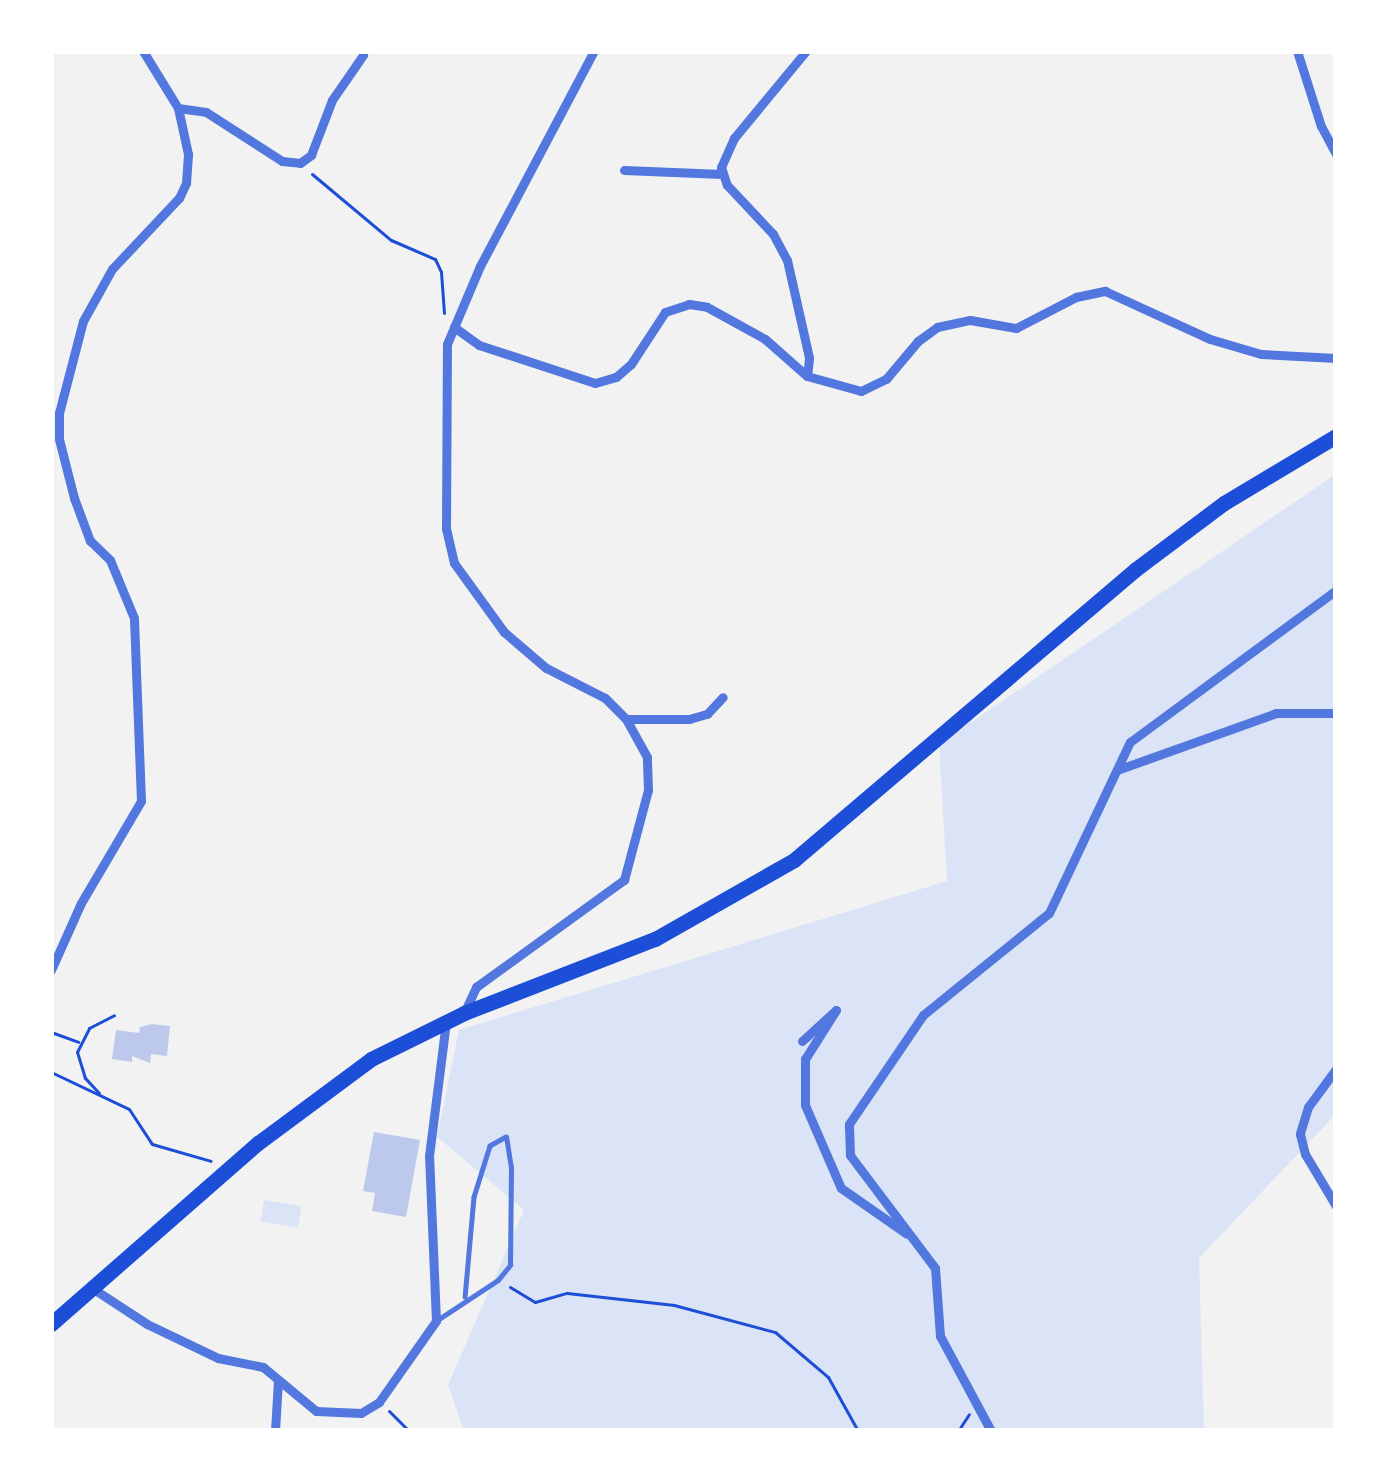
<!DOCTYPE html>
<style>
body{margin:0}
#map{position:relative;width:1387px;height:1482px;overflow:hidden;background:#f2f2f2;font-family:"Varela Round",sans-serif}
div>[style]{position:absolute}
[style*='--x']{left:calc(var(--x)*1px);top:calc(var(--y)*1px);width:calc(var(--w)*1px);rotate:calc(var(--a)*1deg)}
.green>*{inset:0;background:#dbe4f7;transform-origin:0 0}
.building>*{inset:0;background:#bdc9ec}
.path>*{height:3px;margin:-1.5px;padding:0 1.5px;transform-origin:1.5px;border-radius:1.5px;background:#1d4ed8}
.service>*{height:4.5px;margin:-2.25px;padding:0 2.25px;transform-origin:2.25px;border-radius:2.25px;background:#5277de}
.minor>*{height:9px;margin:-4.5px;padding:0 4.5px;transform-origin:4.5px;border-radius:4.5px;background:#5277de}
.primary>*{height:15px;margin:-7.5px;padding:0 7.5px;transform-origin:7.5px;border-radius:7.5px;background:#1d4ed8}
span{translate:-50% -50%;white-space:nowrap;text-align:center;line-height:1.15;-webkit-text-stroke:9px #fff;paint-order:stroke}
.frame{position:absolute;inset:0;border:54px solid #fff;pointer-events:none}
</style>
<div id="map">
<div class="green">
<i style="clip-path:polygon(1336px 474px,1336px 1114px,1199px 1258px,1204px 1431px,464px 1431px,448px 1385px,524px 1210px,437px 1137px,459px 1030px,947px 881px,939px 744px)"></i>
<i style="left:264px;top:1200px;width:38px;height:22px;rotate:9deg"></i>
</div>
<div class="building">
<i style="clip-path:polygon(152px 1024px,170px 1026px,167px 1056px,151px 1054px,150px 1063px,132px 1056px,132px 1062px,112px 1059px,116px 1030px,139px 1033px,140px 1027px)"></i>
<i style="clip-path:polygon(374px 1132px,420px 1140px,406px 1217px,372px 1211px,375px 1193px,363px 1191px)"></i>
</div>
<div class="path">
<i style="--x:312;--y:174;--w:103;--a:39.9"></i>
<i style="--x:391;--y:240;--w:48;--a:23.4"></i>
<i style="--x:435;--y:259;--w:14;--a:65"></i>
<i style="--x:441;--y:272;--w:41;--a:85.8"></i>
<i style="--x:51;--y:1032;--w:29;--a:20"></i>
<i style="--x:51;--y:1072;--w:86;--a:25.4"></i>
<i style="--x:129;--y:1109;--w:42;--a:56.7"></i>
<i style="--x:152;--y:1144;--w:61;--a:16.1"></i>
<i style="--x:99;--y:1093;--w:21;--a:-133"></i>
<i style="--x:85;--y:1078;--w:27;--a:-107"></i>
<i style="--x:77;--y:1052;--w:27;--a:-63"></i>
<i style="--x:89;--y:1028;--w:28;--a:-27"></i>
<i style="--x:510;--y:1287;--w:29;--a:31"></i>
<i style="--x:535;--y:1302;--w:33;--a:-16"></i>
<i style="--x:567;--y:1293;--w:108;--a:6.4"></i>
<i style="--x:674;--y:1305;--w:105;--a:15"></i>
<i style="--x:775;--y:1332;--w:70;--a:40.3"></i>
<i style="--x:828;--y:1377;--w:62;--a:60.9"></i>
<i style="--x:389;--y:1411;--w:28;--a:45"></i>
<i style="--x:958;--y:1431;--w:20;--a:-57"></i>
</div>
<div class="service">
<i style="--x:436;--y:1321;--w:74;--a:-33.5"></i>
<i style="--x:498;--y:1280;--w:19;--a:-51"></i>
<i style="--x:510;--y:1265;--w:97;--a:-89.4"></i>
<i style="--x:511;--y:1168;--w:31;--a:-99"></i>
<i style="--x:506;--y:1137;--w:18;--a:151"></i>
<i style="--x:490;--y:1146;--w:53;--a:107.4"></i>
<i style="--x:474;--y:1197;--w:100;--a:95.1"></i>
</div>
<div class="minor">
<i style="--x:806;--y:51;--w:113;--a:129.6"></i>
<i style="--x:734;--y:138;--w:32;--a:114"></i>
<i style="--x:721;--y:167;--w:19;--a:72"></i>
<i style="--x:727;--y:185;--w:67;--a:46.8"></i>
<i style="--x:773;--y:234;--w:30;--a:62"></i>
<i style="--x:787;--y:260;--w:100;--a:77.3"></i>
<i style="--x:809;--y:358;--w:18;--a:96"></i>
<i style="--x:1297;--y:51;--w:79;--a:72.3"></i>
<i style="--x:1321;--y:126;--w:32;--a:62"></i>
<i style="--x:178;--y:108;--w:28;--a:8"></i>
<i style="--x:206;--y:112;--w:90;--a:32.8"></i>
<i style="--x:282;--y:161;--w:18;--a:6"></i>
<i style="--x:300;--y:163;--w:14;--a:-36"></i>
<i style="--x:311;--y:155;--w:59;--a:-69.1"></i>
<i style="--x:332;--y:100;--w:55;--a:-55.4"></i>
<i style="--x:624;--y:170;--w:98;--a:2.3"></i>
<i style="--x:454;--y:327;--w:31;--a:36"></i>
<i style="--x:479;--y:345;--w:122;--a:18.1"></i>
<i style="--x:595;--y:383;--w:22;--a:-16"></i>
<i style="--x:616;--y:377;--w:20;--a:-41"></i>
<i style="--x:631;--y:364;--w:62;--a:-56.8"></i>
<i style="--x:665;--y:312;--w:25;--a:-18"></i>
<i style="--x:689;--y:304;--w:18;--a:9"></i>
<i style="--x:707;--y:307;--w:66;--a:28.9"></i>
<i style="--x:765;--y:339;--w:56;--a:41.4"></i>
<i style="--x:807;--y:376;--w:56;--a:15.5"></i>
<i style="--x:861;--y:391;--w:28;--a:-26"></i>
<i style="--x:886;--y:379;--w:50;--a:-49.9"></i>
<i style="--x:918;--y:341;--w:24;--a:-36"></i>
<i style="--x:937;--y:327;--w:34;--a:-12"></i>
<i style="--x:970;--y:320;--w:47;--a:9.9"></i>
<i style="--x:1016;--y:328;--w:68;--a:-27.3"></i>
<i style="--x:1076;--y:297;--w:30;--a:-12"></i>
<i style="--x:1105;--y:291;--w:115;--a:24.6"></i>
<i style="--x:1210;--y:339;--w:53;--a:16.4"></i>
<i style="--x:1261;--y:354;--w:75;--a:3.1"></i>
<i style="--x:626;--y:719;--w:63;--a:0"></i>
<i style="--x:689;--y:719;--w:19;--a:-16"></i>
<i style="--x:707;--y:714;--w:23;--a:-47"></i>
<i style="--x:1117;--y:770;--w:169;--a:-19.7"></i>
<i style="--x:1276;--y:713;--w:60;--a:0"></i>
<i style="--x:51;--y:970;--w:73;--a:-65.9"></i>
<i style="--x:81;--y:903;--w:118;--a:-59.5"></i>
<i style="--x:141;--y:801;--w:183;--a:-92.2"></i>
<i style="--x:134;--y:618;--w:63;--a:-112.5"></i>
<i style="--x:110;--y:560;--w:28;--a:-136"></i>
<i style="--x:90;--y:541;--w:46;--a:-110.4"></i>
<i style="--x:74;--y:498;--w:61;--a:-104.3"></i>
<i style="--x:59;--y:439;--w:26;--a:-90"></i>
<i style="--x:59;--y:413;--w:95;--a:-75.4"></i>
<i style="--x:83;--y:321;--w:60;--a:-60.9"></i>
<i style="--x:112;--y:269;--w:98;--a:-46.7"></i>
<i style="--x:179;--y:198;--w:17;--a:-65"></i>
<i style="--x:186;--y:183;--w:29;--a:-86"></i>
<i style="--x:188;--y:154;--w:47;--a:-102.3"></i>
<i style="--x:178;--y:108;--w:67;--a:-121.6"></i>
<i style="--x:464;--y:1013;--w:29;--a:-65"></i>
<i style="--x:476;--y:987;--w:183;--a:-35.9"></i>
<i style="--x:624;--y:880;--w:93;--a:-75.1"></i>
<i style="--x:648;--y:790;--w:33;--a:-92"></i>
<i style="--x:647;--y:757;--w:43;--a:-118.9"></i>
<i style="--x:626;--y:719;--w:30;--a:-135"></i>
<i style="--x:605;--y:698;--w:66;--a:-153"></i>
<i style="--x:546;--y:668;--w:55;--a:-139.4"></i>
<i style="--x:504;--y:632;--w:85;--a:-125.9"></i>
<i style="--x:454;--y:563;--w:35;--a:-103"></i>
<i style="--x:446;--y:529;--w:185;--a:-89.7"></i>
<i style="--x:447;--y:344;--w:85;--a:-67.1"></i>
<i style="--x:480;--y:266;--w:243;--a:-62.1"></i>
<i style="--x:802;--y:1041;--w:46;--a:-42.4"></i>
<i style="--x:836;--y:1010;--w:58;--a:122.3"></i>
<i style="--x:805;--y:1059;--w:46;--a:90"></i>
<i style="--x:805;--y:1105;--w:90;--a:66.6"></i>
<i style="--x:841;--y:1188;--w:80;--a:34.9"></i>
<i style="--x:1336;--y:1069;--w:47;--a:126.4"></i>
<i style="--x:1308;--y:1107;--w:28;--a:107"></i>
<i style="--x:1300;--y:1134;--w:21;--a:76"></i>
<i style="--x:1305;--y:1154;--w:61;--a:59.2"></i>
<i style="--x:92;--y:1288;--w:66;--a:33.2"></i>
<i style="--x:147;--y:1324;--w:79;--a:25.6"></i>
<i style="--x:218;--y:1358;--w:46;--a:11.3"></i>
<i style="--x:263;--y:1367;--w:69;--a:39.7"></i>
<i style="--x:316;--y:1411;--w:45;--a:2.5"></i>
<i style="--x:361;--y:1413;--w:21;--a:-31"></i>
<i style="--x:379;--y:1402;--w:99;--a:-54.9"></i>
<i style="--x:436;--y:1321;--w:165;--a:-92.4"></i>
<i style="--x:429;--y:1156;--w:135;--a:-82.8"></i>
<i style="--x:275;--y:1431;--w:51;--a:-86.6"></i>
<i style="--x:991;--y:1431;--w:108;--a:-118.2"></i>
<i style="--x:940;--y:1336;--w:68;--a:-94.2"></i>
<i style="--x:935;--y:1268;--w:141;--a:-127"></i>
<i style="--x:850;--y:1155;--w:31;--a:-92"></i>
<i style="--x:849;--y:1124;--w:132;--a:-55.8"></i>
<i style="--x:923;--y:1015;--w:162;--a:-39"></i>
<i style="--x:1049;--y:913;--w:189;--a:-64.7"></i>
<i style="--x:1130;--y:742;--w:256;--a:-36.4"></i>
</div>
<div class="primary">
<i style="--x:51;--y:1324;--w:275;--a:-41.2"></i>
<i style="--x:258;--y:1143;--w:141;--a:-36.6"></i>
<i style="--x:371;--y:1059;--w:104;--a:-26.3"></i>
<i style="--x:464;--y:1013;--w:205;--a:-21.2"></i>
<i style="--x:655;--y:939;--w:160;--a:-29.6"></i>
<i style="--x:794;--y:860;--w:449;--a:-40.4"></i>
<i style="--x:1136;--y:569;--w:110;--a:-36.9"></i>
<i style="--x:1224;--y:503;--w:131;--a:-30.9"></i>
</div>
<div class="frame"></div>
</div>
